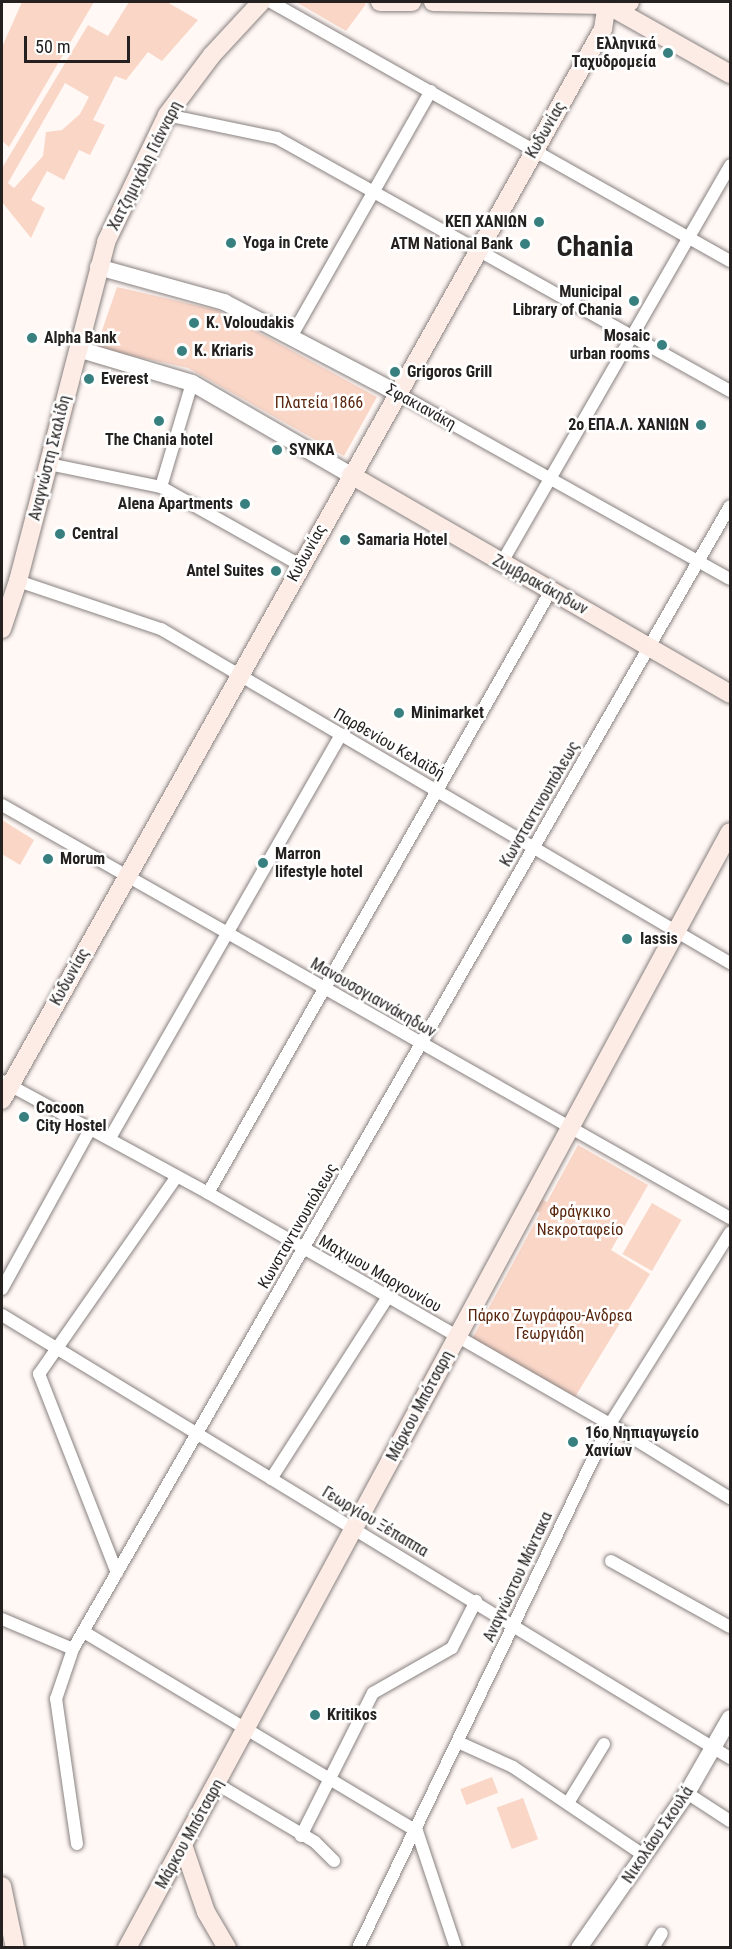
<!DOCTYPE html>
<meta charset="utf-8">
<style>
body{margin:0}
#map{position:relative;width:732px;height:1949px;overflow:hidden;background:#fff8f5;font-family:"Roboto Condensed",sans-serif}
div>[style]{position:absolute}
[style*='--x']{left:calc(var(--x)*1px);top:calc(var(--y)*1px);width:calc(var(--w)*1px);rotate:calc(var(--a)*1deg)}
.green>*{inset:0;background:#fad6c7;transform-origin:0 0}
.roads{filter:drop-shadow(0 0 2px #898280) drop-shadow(0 0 2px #898280)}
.minor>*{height:12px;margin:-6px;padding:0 6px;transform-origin:6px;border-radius:6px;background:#fff}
.tertiary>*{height:16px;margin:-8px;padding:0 8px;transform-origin:8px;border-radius:8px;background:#fff}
.secondary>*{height:18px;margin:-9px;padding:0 9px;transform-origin:9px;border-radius:9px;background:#fcece5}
.dots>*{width:16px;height:16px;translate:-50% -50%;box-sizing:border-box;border:3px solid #fff;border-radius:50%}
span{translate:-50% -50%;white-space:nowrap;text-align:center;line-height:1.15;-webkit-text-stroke:5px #fff;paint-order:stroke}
.poi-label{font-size:16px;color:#242120;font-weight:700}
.right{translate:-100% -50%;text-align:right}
.left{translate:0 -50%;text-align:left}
.street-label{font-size:16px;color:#242120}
.park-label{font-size:16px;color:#5a270e}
.town-label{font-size:28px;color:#242120;font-weight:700}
.frame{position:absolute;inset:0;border:3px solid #242120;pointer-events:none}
.scale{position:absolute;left:24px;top:36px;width:106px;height:27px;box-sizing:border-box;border:3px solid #242120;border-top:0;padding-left:8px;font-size:18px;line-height:21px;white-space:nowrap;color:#242120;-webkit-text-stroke:4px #fff;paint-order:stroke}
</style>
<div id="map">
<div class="green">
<i style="clip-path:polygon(22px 2px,94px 2px,9px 147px,2px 141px,2px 47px)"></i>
<i style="clip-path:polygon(evenodd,129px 2px,167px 2px,198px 20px,162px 61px,148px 52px,126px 80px,115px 76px,93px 120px,105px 125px,90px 155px,79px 150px,64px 180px,47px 171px,31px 200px,45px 208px,31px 238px,2px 202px,2px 168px,88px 25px,108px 36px,129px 2px,65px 83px,89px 97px,80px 114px,62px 130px,46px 132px,43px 156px,14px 188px,8px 183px,65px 83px)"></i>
<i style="clip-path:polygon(296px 2px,363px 2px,366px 4px,346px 31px)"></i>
<i style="clip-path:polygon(117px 287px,217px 310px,377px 397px,344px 456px,188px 368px,96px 348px)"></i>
<i style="clip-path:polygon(2px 820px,34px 840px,20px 865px,2px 854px)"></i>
<i style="clip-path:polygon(578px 1145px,648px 1185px,611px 1250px,650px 1274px,575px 1397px,472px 1339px,540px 1213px,535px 1210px,541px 1199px,547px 1202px)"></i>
<i style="left:652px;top:1203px;width:34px;height:59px;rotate:30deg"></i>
<i style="left:492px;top:1777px;width:17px;height:34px;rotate:69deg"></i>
<i style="left:523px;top:1798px;width:44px;height:28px;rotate:70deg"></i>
</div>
<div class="roads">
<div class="minor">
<i style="--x:271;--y:2;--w:527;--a:29.43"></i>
<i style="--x:167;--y:115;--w:112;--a:11.8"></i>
<i style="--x:277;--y:138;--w:519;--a:29.18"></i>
<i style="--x:291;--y:337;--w:283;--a:-60.4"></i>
<i style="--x:397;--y:393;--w:381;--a:29.2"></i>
<i style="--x:49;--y:464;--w:114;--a:11.6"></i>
<i style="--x:161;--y:487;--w:159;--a:29.3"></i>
<i style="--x:161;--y:487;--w:109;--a:-73.4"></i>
<i style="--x:501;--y:564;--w:460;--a:-60.1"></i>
<i style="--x:18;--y:581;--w:151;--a:18.6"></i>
<i style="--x:161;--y:629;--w:660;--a:30.41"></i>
<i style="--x:2;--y:805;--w:837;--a:29.57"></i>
<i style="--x:2;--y:1081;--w:234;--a:28.5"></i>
<i style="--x:208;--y:1193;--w:464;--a:29.9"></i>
<i style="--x:610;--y:1424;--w:141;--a:31.7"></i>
<i style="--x:110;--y:1138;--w:465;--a:-60.2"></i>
<i style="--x:208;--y:1193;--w:691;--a:-60.36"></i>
<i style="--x:2;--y:1289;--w:184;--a:-61.1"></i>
<i style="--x:2;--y:1315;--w:852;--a:31.32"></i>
<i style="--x:271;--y:1479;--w:215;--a:-57.3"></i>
<i style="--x:611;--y:1561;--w:136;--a:29"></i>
<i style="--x:117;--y:1573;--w:214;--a:-111.4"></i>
<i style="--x:39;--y:1374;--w:241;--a:-55.1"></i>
<i style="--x:2;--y:1619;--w:77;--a:22.9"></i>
<i style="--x:84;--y:1632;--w:388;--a:30.9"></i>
<i style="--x:458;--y:1742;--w:60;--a:24.4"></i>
<i style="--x:513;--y:1767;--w:159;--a:34"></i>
<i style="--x:217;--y:1784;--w:114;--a:30.6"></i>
<i style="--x:315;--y:1842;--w:27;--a:45"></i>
<i style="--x:687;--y:1793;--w:51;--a:33.1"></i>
<i style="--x:568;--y:1803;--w:69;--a:-58.6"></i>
<i style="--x:417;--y:1831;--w:123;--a:71.6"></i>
<i style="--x:301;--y:1836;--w:160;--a:-63.3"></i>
<i style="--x:373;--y:1693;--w:91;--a:-29.7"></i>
<i style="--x:452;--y:1648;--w:53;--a:-62.9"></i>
<i style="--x:77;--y:1844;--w:147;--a:-98.2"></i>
<i style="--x:56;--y:1699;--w:53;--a:-71.2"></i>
<i style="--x:73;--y:1649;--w:1318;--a:-60.11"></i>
<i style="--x:358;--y:1948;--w:581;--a:-64.32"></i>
<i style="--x:610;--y:1424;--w:226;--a:-57.9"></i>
<i style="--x:653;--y:1948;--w:17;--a:-59"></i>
</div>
<div class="tertiary">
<i style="--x:98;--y:267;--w:131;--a:15.5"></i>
<i style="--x:224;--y:302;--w:195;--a:27.7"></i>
<i style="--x:78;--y:349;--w:119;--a:16.6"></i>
<i style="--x:192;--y:383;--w:184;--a:30.1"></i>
<i style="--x:579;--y:1948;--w:189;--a:-55.1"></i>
<i style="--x:687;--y:1793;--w:86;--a:-60.2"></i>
</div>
<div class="secondary">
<i style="--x:380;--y:2;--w:32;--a:0"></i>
<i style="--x:433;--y:2;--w:174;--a:1"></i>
<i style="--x:607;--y:5;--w:23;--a:-7"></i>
<i style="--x:604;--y:3;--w:145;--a:29.4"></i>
<i style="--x:351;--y:475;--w:438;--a:30"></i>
<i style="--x:2;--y:629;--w:51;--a:-71.6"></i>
<i style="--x:18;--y:581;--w:350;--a:-75.4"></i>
<i style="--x:106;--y:242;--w:141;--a:-64.3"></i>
<i style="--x:167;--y:115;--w:75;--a:-53.1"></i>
<i style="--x:212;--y:55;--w:72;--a:-47.2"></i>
<i style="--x:2;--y:1100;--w:1228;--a:-60.7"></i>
<i style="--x:603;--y:29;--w:24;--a:-81"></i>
<i style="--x:183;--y:1845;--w:71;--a:71.1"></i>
<i style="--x:206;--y:1912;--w:42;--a:59.7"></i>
<i style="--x:2;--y:1886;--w:63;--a:78.2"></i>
<i style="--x:127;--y:1948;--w:1268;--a:-61.62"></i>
</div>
</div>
<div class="dots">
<i style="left:668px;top:53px;background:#38807f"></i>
<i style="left:539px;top:222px;background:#38807f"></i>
<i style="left:231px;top:243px;background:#38807f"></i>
<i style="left:525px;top:244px;background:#38807f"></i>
<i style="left:634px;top:301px;background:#38807f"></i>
<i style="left:194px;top:323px;background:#38807f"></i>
<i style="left:32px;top:338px;background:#38807f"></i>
<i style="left:662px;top:345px;background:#38807f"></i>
<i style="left:182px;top:351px;background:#38807f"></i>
<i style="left:395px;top:372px;background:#38807f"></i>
<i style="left:89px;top:379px;background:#38807f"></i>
<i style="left:159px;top:421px;background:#38807f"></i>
<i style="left:701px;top:425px;background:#38807f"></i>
<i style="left:277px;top:450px;background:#38807f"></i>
<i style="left:245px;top:504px;background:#38807f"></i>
<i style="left:60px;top:534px;background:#38807f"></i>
<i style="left:345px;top:540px;background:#38807f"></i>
<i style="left:276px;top:571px;background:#38807f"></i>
<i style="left:399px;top:713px;background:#38807f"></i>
<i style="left:48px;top:859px;background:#38807f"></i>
<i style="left:263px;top:863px;background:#38807f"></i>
<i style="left:627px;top:939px;background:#38807f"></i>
<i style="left:24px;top:1117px;background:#38807f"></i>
<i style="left:573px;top:1442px;background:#38807f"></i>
<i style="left:315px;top:1715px;background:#38807f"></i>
</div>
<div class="poi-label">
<span class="right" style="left:656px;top:53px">Ελληνικά<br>Ταχυδρομεία</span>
<span class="right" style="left:527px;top:222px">ΚΕΠ ΧΑΝΙΩΝ</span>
<span class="left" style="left:243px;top:243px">Yoga in Crete</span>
<span class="right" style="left:513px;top:244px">ATM National Bank</span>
<span class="right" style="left:622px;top:301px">Municipal<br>Library of Chania</span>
<span class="left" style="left:206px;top:323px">K. Voloudakis</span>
<span class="right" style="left:650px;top:345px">Mosaic<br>urban rooms</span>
<span class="left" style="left:44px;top:338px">Alpha Bank</span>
<span class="left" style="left:194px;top:351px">K. Kriaris</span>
<span class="left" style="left:407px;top:372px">Grigoros Grill</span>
<span class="left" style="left:101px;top:379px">Everest</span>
<span class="right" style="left:689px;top:425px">2ο ΕΠΑ.Λ. ΧΑΝΙΩΝ</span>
<span style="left:159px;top:440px">The Chania hotel</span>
<span class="left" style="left:289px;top:450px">SYNKA</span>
<span class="right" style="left:233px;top:504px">Alena Apartments</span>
<span class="left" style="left:72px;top:534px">Central</span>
<span class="left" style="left:357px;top:540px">Samaria Hotel</span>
<span class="right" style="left:264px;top:571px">Antel Suites</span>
<span class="left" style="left:411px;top:713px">Minimarket</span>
<span class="left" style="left:275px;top:863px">Marron<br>lifestyle hotel</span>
<span class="left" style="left:60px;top:859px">Morum</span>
<span class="left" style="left:640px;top:939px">Iassis</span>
<span class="left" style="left:36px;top:1117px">Cocoon<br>City Hostel</span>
<span class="left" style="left:585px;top:1442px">16ο Νηπιαγωγείο<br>Χανίων</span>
<span class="left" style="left:327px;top:1715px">Kritikos</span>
</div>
<div class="street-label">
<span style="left:546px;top:130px;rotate:-60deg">Κυδωνίας</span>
<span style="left:145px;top:166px;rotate:-63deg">Χατζημιχάλη Γιάνναρη</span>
<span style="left:421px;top:407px;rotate:29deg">Σφακιανάκη</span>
<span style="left:50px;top:458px;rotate:-76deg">Αναγνώστη Σκαλίδη</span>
<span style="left:307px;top:553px;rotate:-61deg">Κυδωνίας</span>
<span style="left:540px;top:585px;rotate:29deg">Ζυμβρακάκηδων</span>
<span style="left:389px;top:744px;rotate:30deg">Παρθενίου Κελαϊδή</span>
<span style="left:540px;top:804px;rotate:-60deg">Κωνσταντινουπόλεως</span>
<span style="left:70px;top:977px;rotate:-61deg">Κυδωνίας</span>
<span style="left:373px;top:998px;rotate:30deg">Μανουσογιαννάκηδων</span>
<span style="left:298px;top:1226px;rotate:-60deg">Κωνσταντινουπόλεως</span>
<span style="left:380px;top:1274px;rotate:30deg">Μαχιμου Mαργουνίου</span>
<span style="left:420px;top:1406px;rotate:-62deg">Μάρκου Μπότσαρη</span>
<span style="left:375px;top:1522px;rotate:31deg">Γεωργίου Ξέπαππα</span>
<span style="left:518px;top:1577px;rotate:-65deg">Αναγνώστου Μάντακα</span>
<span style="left:190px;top:1834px;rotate:-61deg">Μάρκου Μπότσαρη</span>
<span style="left:658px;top:1835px;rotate:-56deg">Νικολάου Σκουλά</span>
</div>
<div class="park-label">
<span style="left:319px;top:403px">Πλατεία 1866</span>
<span style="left:580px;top:1221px">Φράγκικο<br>Νεκροταφείο</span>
<span style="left:550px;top:1325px">Πάρκο Ζωγράφου-Ανδρεα<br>Γεωργιάδη</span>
</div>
<div class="town-label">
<span style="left:595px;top:247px">Chania</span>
</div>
<div class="frame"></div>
<div class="scale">50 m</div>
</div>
